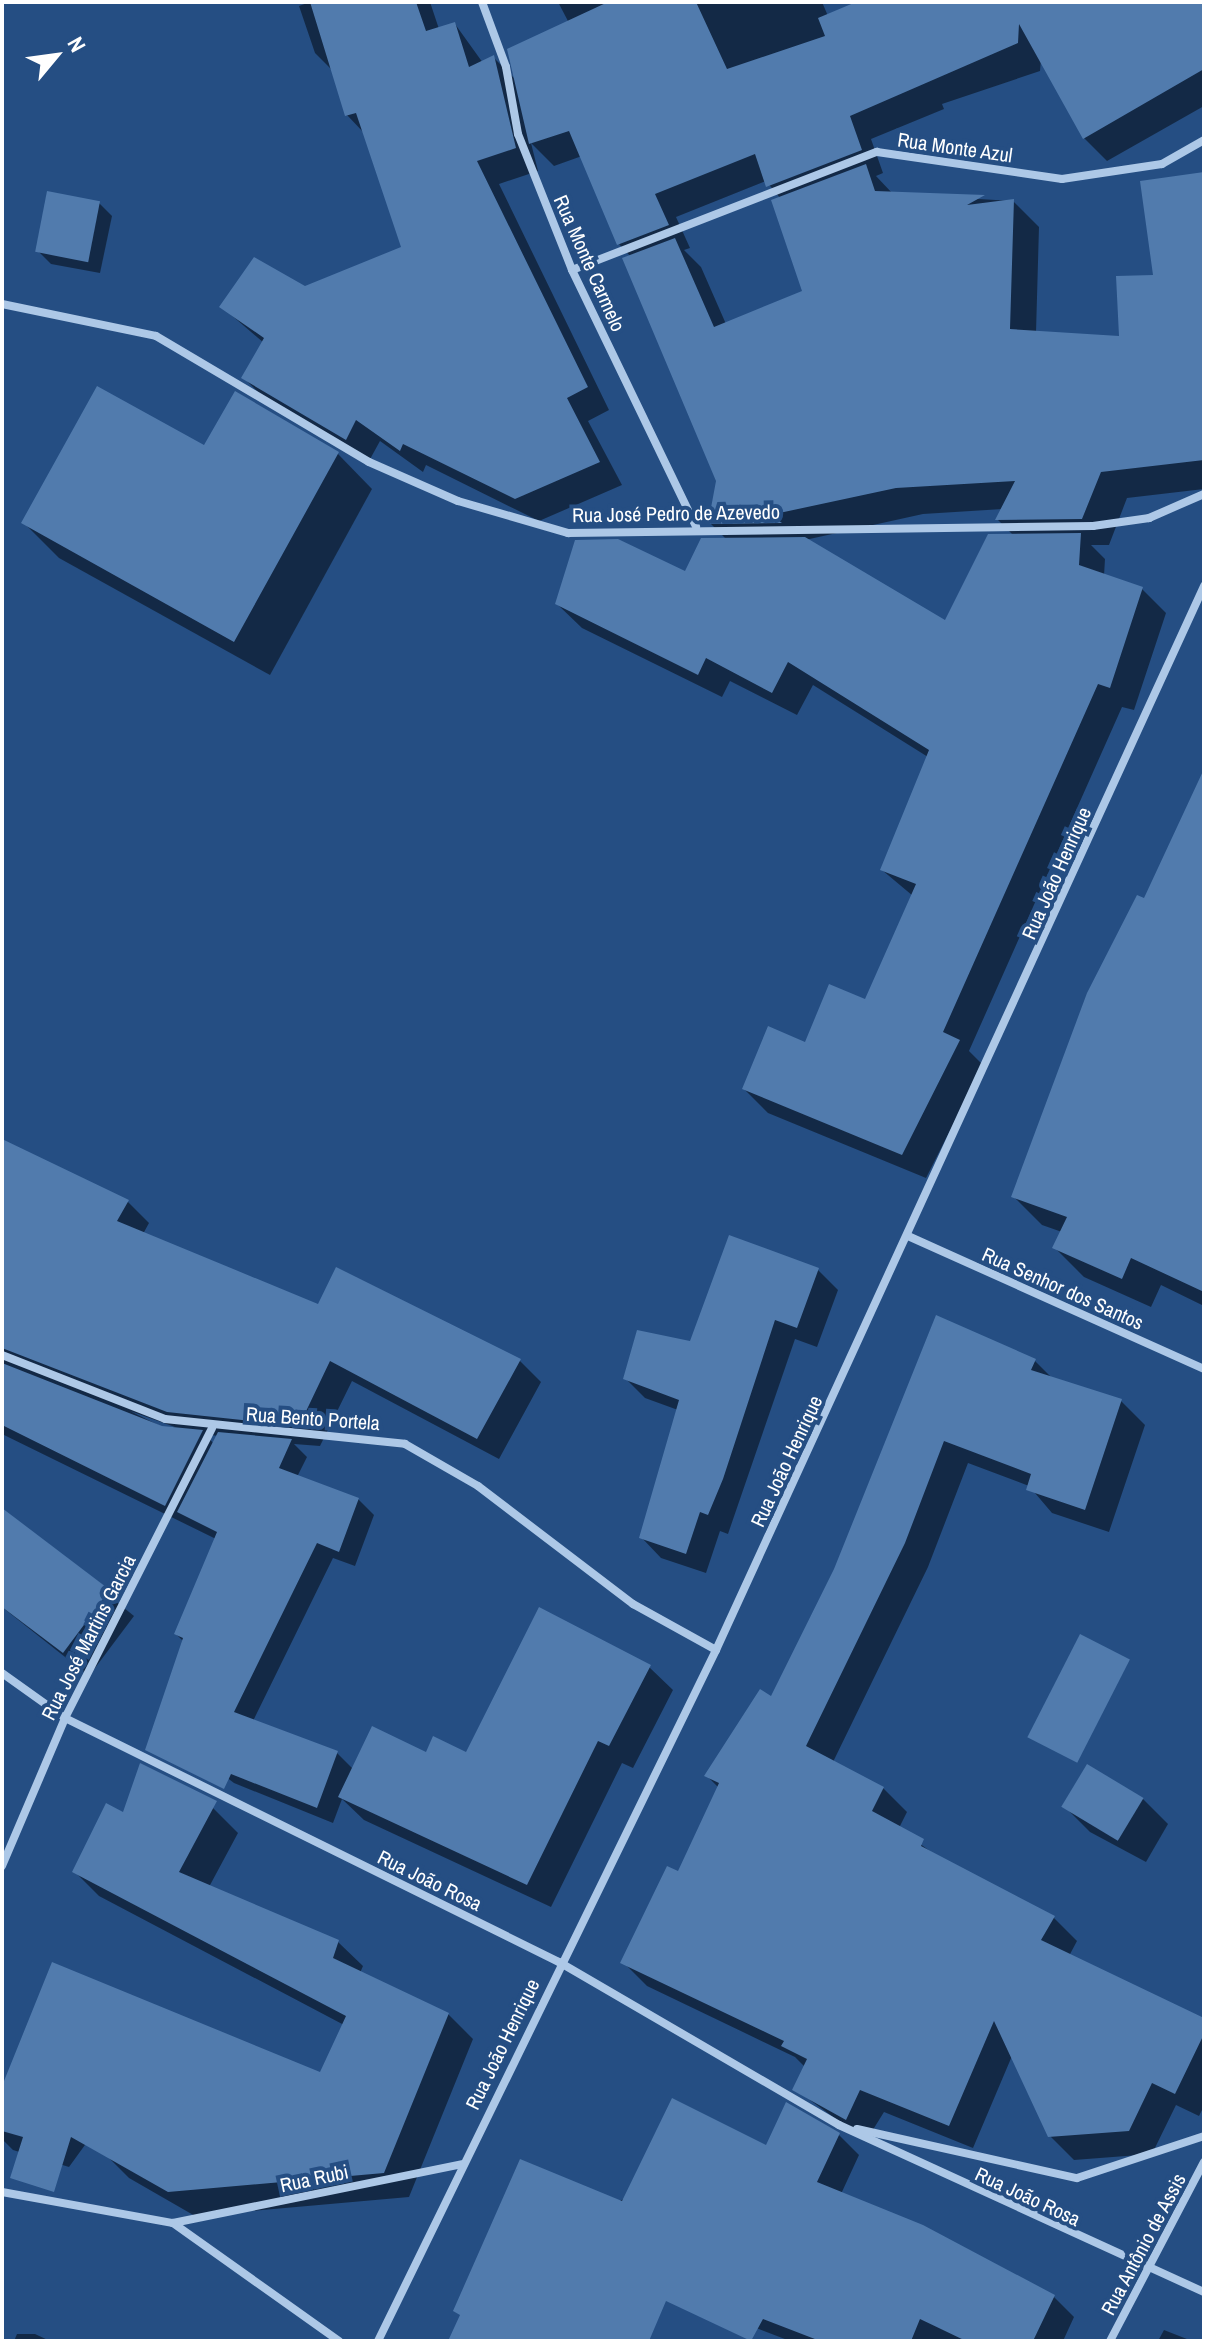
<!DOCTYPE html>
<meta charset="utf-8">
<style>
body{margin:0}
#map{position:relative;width:1206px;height:2343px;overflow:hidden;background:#254e83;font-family:"Archivo Narrow",sans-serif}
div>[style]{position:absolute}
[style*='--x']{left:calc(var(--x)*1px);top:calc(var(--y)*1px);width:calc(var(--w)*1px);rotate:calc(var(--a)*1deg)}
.shadow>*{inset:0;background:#0007}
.building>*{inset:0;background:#517bad;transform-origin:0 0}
.street>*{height:8px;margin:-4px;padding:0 4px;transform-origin:4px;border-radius:4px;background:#adc8e7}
span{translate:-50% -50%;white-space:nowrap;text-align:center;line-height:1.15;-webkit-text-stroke:8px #254e83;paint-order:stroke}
.street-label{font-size:20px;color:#fff}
.frame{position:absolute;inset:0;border:4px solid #fff;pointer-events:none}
.north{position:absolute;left:16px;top:16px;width:80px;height:80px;-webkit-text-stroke:6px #254e83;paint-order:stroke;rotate:61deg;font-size:22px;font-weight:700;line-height:32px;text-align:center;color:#fff}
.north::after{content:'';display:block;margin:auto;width:28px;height:36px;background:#fff;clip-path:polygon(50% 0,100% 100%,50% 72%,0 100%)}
</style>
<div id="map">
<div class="shadow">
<i style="clip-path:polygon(evenodd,310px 2px,430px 2px,439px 29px,455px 24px,483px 63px,494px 58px,515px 79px,569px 23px,558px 2px,822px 2px,828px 16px,861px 2px,1204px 2px,1204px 106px,1107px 161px,1084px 138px,1041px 59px,1040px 71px,942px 104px,944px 109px,871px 139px,883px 173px,876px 176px,893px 194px,1013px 201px,1039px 227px,1036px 333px,1121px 338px,1204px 174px,1204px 489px,1127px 498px,1109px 545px,1091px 545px,1105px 559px,1104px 576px,1142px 589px,1166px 613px,1134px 710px,1122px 707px,969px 1051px,983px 1065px,926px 1178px,768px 1113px,744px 1089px,866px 1001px,913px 896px,882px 870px,928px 757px,813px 685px,797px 715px,730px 681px,722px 697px,582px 628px,557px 604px,686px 574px,727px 540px,710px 523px,718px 481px,631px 257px,619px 244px,582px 156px,554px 166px,531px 143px,538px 171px,499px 184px,609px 410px,588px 421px,622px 485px,539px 521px,426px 465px,423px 472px,380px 441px,369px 461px,267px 401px,244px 378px,264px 343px,222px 307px,304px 288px,403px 248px,364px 133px,347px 115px,334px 72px,315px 53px,299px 6px,310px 2px,766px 181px,781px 199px,804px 292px,726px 324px,701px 267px,684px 250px,690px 248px,676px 217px,766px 181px,310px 2px,1003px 509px,998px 520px,1014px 536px,945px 623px,805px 540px,923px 514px,1003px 509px)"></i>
<i style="clip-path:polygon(99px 203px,112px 216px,100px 273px,51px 264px,38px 251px)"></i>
<i style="clip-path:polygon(205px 448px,338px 454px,372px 489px,270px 675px,59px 558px,24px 523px)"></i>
<i style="clip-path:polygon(1204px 777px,1204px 1306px,1161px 1285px,1151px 1307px,1084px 1277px,1055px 1248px,1062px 1232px,1042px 1225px,1013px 1196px)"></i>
<i style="clip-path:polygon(evenodd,2px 1141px,127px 1201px,149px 1223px,143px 1234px,319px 1306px,520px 1361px,541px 1382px,499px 1459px,352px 1381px,320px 1446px,294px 1444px,307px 1457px,297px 1477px,358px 1499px,374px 1515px,355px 1566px,333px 1558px,253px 1721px,337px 1753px,353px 1769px,467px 1755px,649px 1667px,673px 1690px,633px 1768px,622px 1763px,551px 1907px,364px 1820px,342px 1799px,333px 1823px,234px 1783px,173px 1737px,184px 1642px,176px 1634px,216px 1539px,2px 1434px,2px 1141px,130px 1411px,175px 1427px,162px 1427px,130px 1411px,2px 1141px,205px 1434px,218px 1436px,214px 1444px,205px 1434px)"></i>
<i style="clip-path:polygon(818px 1270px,838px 1290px,817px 1347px,795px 1339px,728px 1534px,720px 1531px,706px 1573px,661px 1558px,641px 1537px,678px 1410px,645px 1398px,625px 1378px)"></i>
<i style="clip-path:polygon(937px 1318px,1035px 1361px,1053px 1379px,1121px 1401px,1145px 1425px,1109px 1532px,1052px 1513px,1029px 1486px,968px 1463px,928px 1567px,833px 1762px,883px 1788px,907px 1812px,899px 1828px,939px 1858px,1053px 1917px,1077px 1941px,1069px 1956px,1204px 2020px,1204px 2106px,1199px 2116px,1176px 2105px,1152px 2154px,1074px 2160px,1050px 2136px,1012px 2056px,973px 2148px,884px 2112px,866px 2141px,795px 2089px,805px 2067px,795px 2057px,647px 1986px,623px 1962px,679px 1874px,719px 1788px,707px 1776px,772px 1699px,836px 1570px)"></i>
<i style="clip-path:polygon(30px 1532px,134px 1616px,89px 1676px,2px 1607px,2px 1573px)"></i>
<i style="clip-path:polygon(139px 1771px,213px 1808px,238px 1833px,209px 1887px,338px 1942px,363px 1966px,360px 1973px,448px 2014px,473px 2039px,409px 2197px,195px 2216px,129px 2178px,104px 2153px,140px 2069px,69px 2167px,13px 2150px,2px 2139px,2px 2091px,53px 1965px,321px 2075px,344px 2025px,99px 1896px,74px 1871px,107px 1806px,124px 1815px)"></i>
<i style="clip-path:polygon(1143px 1799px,1168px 1824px,1146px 1862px,1090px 1832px,1065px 1807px)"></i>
<i style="clip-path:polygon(839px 2135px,859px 2155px,841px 2194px,1053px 2296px,1074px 2317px,1063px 2341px,790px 2341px,518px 2237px,767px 2148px)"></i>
<i style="clip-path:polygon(1164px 2330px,1192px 2341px,1158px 2341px)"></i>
<i style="clip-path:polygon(17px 2334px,35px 2334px,50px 2341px,14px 2341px)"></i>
</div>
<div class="building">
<i style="clip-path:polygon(310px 2px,416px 2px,426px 31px,455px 22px,469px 67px,494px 55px,516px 148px,477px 161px,588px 387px,567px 398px,600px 462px,515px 499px,403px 444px,400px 451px,356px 420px,346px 440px,241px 378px,264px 338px,219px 307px,254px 257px,305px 286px,401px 247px,356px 113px,345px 116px)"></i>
<i style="clip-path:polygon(608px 2px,696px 2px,727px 69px,825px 36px,818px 18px,856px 2px,1204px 2px,1204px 69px,1083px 139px,1019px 24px,1018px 43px,850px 116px,862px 150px,766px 187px,755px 154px,655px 194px,669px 225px,617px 245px,569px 131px,529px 144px,507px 49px)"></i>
<i style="clip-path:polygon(866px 164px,875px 191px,985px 195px,967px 205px,1014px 199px,1010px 329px,1119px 336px,1116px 276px,1153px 275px,1140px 181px,1204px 172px,1204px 460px,1101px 472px,1082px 519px,995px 520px,1015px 481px,896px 488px,770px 515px,782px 523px,708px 524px,716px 481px,622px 258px,675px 238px,714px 327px,802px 291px,771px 200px)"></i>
<i style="left:47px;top:191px;width:54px;height:62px;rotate:11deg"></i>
<i style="clip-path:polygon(97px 386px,204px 445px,235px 391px,339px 452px,234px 642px,21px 523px)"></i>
<i style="clip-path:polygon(1081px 533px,1079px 565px,1143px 587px,1110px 688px,1098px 684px,943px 1032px,960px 1040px,902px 1155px,742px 1089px,768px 1026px,805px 1042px,829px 984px,865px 999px,916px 884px,880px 870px,929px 750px,788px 662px,772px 693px,706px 658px,698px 675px,555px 604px,575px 540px,618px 539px,685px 571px,701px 538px,805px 537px,945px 620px,988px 534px)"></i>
<i style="clip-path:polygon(1204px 769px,1204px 1292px,1131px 1258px,1122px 1279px,1052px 1248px,1067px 1217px,1011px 1197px,1087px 993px,1137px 895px,1144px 898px)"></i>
<i style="clip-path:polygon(2px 1139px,129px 1200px,117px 1221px,318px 1304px,336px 1267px,521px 1359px,477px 1439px,330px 1361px,299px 1426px,167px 1412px,2px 1348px)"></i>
<i style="clip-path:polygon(729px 1235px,819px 1268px,797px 1328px,775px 1320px,723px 1479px,708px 1515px,700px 1512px,686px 1554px,639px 1538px,679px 1400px,623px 1379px,637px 1330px,690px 1341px)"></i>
<i style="clip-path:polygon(936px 1315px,1036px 1359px,1031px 1370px,1122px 1399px,1085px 1510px,1026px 1490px,1031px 1474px,944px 1441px,905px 1543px,806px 1746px,884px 1787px,872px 1811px,924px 1839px,921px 1846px,1055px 1916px,1041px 1940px,1204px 2018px,1204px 2034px,1175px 2094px,1152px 2083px,1129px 2131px,1048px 2137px,994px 2021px,949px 2126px,860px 2090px,846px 2120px,792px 2090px,807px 2059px,781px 2046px,784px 2041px,620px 1963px,667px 1866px,678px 1871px,719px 1783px,704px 1776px,760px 1689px,771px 1696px,834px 1569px)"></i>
<i style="clip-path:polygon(2px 1363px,162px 1426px,203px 1430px,165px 1506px,2px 1425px)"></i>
<i style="clip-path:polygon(218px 1432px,292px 1439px,279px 1468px,359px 1498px,339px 1552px,317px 1543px,234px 1712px,338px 1751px,317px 1808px,231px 1774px,224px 1789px,145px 1750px,183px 1638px,174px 1634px,217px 1532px,177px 1512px)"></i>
<i style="clip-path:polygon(2px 1508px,110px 1590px,63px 1653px,2px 1607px)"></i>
<i style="clip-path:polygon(539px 1607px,651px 1665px,609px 1746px,598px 1741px,527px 1885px,338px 1797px,372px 1726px,426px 1752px,433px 1736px,466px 1752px)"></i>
<i style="left:1080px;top:1634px;width:56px;height:116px;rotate:27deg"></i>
<i style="clip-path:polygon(140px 1763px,217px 1801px,179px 1872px,339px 1940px,333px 1958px,449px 2013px,384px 2173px,168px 2192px,71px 2137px,54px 2192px,10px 2178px,23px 2137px,2px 2131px,2px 2086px,52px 1962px,320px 2072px,346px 2016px,72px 1872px,106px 1803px,123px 1812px)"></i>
<i style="left:1087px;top:1764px;width:66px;height:50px;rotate:31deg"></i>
<i style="clip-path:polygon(672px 2098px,766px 2145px,786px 2102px,840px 2133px,817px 2182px,923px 2225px,1055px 2295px,1033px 2341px,966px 2341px,920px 2319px,911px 2341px,820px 2341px,763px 2319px,751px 2341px,666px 2301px,649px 2341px,448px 2341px,460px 2315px,453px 2311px,520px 2159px,622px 2201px)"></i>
</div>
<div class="street">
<i style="--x:482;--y:2;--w:69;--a:69.7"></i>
<i style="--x:506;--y:67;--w:68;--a:79.8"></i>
<i style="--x:518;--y:134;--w:146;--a:68.3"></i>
<i style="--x:572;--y:270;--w:285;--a:64.2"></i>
<i style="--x:572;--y:270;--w:327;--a:-21.2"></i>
<i style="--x:877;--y:152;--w:187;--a:8.3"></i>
<i style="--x:1062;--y:179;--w:101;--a:-8.5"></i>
<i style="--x:1162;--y:164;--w:48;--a:-29.7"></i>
<i style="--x:2;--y:304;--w:157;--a:11.7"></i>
<i style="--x:156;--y:336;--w:247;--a:30.6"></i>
<i style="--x:369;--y:462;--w:97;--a:23.7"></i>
<i style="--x:458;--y:501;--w:115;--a:16.2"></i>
<i style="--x:568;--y:533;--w:525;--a:-0.76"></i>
<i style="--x:1093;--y:526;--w:57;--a:-8.1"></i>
<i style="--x:1149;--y:518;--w:60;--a:-23.6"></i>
<i style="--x:908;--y:1236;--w:325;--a:24.2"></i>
<i style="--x:2;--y:1355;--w:175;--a:21.4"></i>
<i style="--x:165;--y:1419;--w:241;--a:5.9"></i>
<i style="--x:405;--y:1444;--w:84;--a:29.9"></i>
<i style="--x:478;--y:1486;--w:195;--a:37.3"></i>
<i style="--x:633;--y:1604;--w:95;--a:29"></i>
<i style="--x:2;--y:1673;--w:77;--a:35.5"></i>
<i style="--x:65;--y:1718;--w:551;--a:26.29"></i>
<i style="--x:559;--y:1962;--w:324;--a:30.2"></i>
<i style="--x:839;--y:2125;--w:401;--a:24.6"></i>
<i style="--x:2;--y:1866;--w:161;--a:-66.9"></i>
<i style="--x:65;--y:1718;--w:325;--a:-63.1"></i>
<i style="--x:857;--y:2129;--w:225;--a:12.6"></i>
<i style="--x:1077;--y:2178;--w:134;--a:-18.3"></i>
<i style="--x:2;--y:2192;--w:174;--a:10.3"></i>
<i style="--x:173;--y:2223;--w:295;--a:-11.5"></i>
<i style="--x:173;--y:2223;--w:204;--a:35.4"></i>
<i style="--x:378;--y:2341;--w:769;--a:-63.93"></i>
<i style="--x:716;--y:1650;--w:1171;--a:-65.36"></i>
<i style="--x:1110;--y:2341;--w:202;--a:-62.3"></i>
</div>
<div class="street-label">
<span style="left:955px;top:147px;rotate:8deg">Rua Monte Azul</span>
<span style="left:590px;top:263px;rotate:66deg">Rua Monte Carmelo</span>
<span style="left:676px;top:513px;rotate:-1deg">Rua José Pedro de Azevedo</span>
<span style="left:1056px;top:873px;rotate:-66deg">Rua João Henrique</span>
<span style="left:1063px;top:1288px;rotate:24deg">Rua Senhor dos Santos</span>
<span style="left:313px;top:1418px;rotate:4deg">Rua Bento Portela</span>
<span style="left:786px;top:1461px;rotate:-65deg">Rua João Henrique</span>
<span style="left:88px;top:1637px;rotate:-63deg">Rua José Martins Garcia</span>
<span style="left:430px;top:1880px;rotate:26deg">Rua João Rosa</span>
<span style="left:502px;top:2044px;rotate:-64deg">Rua João Henrique</span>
<span style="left:314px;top:2178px;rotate:-12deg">Rua Rubi</span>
<span style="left:1028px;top:2196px;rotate:25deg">Rua João Rosa</span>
<span style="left:1143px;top:2244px;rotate:-62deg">Rua Antônio de Assis</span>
</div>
<div class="frame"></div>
<div class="north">N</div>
</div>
